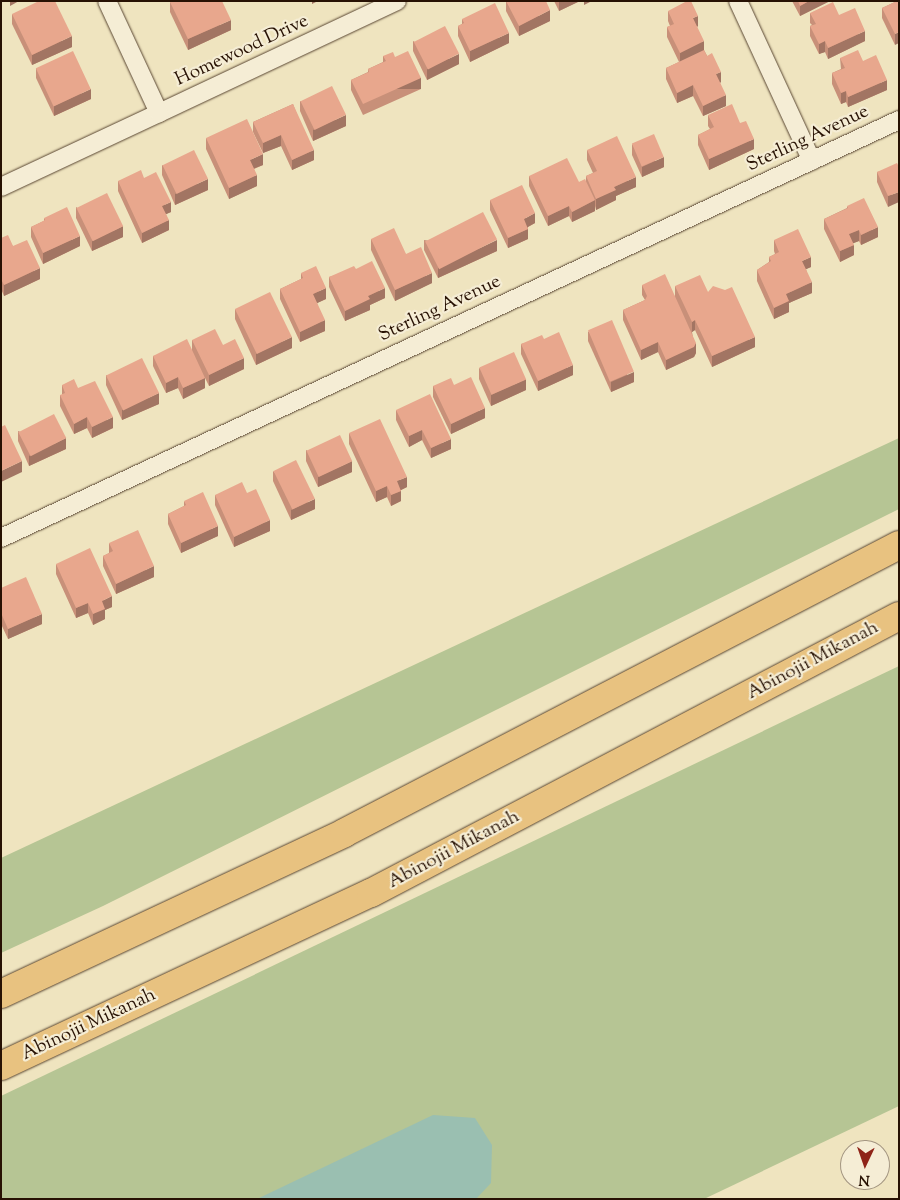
<!DOCTYPE html>
<style>
body{margin:0}
#map{position:relative;width:900px;height:1200px;overflow:hidden;background:#efe4bf;font-family:"Sorts Mill Goudy",serif}
div>[style]{position:absolute}
[style*='--x']{left:calc(var(--x)*1px);top:calc(var(--y)*1px);width:calc(var(--w)*1px);rotate:calc(var(--a)*1deg)}
.green>*{inset:0;background:#b6c594}
.water>*{inset:0;background:#9abfb1}
.roads{filter:drop-shadow(0 0 1px #594632) drop-shadow(0 0 1px #594632)}
.street>*{height:18px;margin:-9px;padding:0 9px;transform-origin:9px;border-radius:9px;background:#f5edd5}
.primary>*{height:28px;margin:-14px;padding:0 14px;transform-origin:14px;border-radius:14px;background:#e8c280}
.wall>*{inset:0;background:#c89079}
.shaded-wall>*{inset:0;background:#a27563;transform-origin:0 0}
.building>*{inset:0;background:#e8a78d;transform-origin:0 0}
span{translate:-50% -50%;white-space:nowrap;text-align:center;line-height:1.15;-webkit-text-stroke:4.5px #f5edd5;paint-order:stroke}
.street-label{font-size:19px;color:#271103}
.frame{position:absolute;inset:0;border:2px solid #271103;pointer-events:none}
.north{position:absolute;left:840px;top:1140px;width:50px;height:50px;box-sizing:border-box;background:#f5edd5;border:1px solid #a39581;border-radius:50%;rotate:183deg;font-size:14px;font-weight:700;line-height:20px;text-align:center;color:#271103}
.north::after{content:'';display:block;margin:auto;width:18px;height:22px;background:#8f2418;clip-path:polygon(50% 0,100% 100%,50% 72%,0 100%)}
</style>
<div id="map">
<div class="green">
<i style="clip-path:polygon(899px 438px,899px 509px,103px 906px,1px 953px,1px 858px)"></i>
<i style="clip-path:polygon(899px 666px,899px 1106px,704px 1199px,1px 1199px,1px 1096px)"></i>
</div>
<div class="water">
<i style="clip-path:polygon(433px 1115px,475px 1118px,492px 1145px,491px 1183px,476px 1199px,257px 1199px)"></i>
</div>
<div class="roads">
<div class="street">
<i style="--x:738;--y:1;--w:176;--a:65.2"></i>
<i style="--x:159;--y:113;--w:263;--a:-25.2"></i>
<i style="--x:1;--y:187;--w:174;--a:-25.1"></i>
<i style="--x:159;--y:113;--w:123;--a:-114.9"></i>
<i style="--x:1;--y:538;--w:991;--a:-24.96"></i>
</div>
<div class="primary">
<i style="--x:1;--y:994;--w:379;--a:-25.1"></i>
<i style="--x:344;--y:833;--w:625;--a:-27.43"></i>
<i style="--x:1;--y:1066;--w:408;--a:-25.1"></i>
<i style="--x:371;--y:893;--w:596;--a:-27.68"></i>
</div>
</div>
<div class="wall">
<i style="clip-path:polygon(506px 1px,550px 21px,519px 36px,506px 11px)"></i>
<i style="clip-path:polygon(554px 1px,580px 1px,559px 11px)"></i>
<i style="clip-path:polygon(792px 1px,830px 1px,800px 16px)"></i>
<i style="clip-path:polygon(897px 1px,895px 45px,882px 18px,882px 8px)"></i>
<i style="clip-path:polygon(170px 2px,231px 30px,188px 50px,170px 12px)"></i>
<i style="clip-path:polygon(668px 11px,698px 26px,697px 27px,704px 50px,721px 82px,720px 83px,726px 106px,703px 116px,693px 96px,677px 103px,666px 79px,666px 68px,679px 62px,667px 37px,667px 27px,670px 26px,668px 21px)"></i>
<i style="clip-path:polygon(810px 13px,839px 15px,865px 41px,828px 59px,825px 52px,819px 54px,810px 36px,810px 26px,812px 25px,810px 23px)"></i>
<i style="clip-path:polygon(12px 14px,72px 47px,32px 65px,12px 24px)"></i>
<i style="clip-path:polygon(462px 19px,509px 43px,470px 62px,458px 36px,458px 26px,462px 24px)"></i>
<i style="clip-path:polygon(413px 41px,459px 64px,427px 80px,413px 51px)"></i>
<i style="clip-path:polygon(383px 56px,395px 57px,421px 89px,363px 115px,351px 90px,351px 80px,368px 72px,368px 69px,383px 62px)"></i>
<i style="clip-path:polygon(840px 58px,863px 61px,887px 90px,848px 107px,846px 102px,841px 104px,832px 84px,832px 73px,841px 69px)"></i>
<i style="clip-path:polygon(36px 68px,91px 99px,54px 116px,36px 78px)"></i>
<i style="clip-path:polygon(300px 101px,346px 126px,313px 141px,300px 111px)"></i>
<i style="clip-path:polygon(293px 104px,314px 160px,292px 170px,281px 146px,263px 153px,253px 132px,253px 122px)"></i>
<i style="clip-path:polygon(708px 115px,740px 123px,754px 149px,709px 170px,698px 145px,698px 135px,710px 129px,708px 126px)"></i>
<i style="clip-path:polygon(206px 138px,263px 165px,254px 169px,257px 186px,229px 199px,206px 149px)"></i>
<i style="clip-path:polygon(632px 144px,664px 167px,642px 177px,632px 155px)"></i>
<i style="clip-path:polygon(587px 150px,636px 187px,616px 196px,616px 200px,596px 210px,595px 206px,595px 211px,572px 222px,569px 216px,548px 226px,529px 186px,529px 176px,579px 182px,586px 181px,586px 176px,593px 173px,587px 160px)"></i>
<i style="clip-path:polygon(162px 165px,208px 190px,175px 205px,162px 175px)"></i>
<i style="clip-path:polygon(899px 167px,888px 207px,877px 182px,877px 172px)"></i>
<i style="clip-path:polygon(144px 178px,171px 212px,166px 214px,169px 230px,142px 243px,118px 191px,118px 181px)"></i>
<i style="clip-path:polygon(490px 200px,535px 223px,528px 227px,528px 239px,508px 248px,490px 210px)"></i>
<i style="clip-path:polygon(847px 206px,878px 237px,861px 245px,859px 241px,853px 243px,854px 255px,840px 262px,824px 229px,824px 219px,847px 208px)"></i>
<i style="clip-path:polygon(76px 207px,123px 237px,92px 251px,76px 218px)"></i>
<i style="clip-path:polygon(44px 218px,80px 246px,43px 264px,31px 237px,31px 227px,44px 221px)"></i>
<i style="clip-path:polygon(1px 238px,13px 246px,40px 279px,4px 296px,1px 289px)"></i>
<i style="clip-path:polygon(371px 239px,406px 254px,432px 283px,395px 301px,371px 250px)"></i>
<i style="clip-path:polygon(424px 240px,497px 251px,438px 278px,424px 250px)"></i>
<i style="clip-path:polygon(774px 240px,811px 267px,806px 269px,812px 293px,789px 303px,789px 312px,774px 319px,757px 281px,757px 270px,769px 262px,769px 257px,775px 254px,774px 251px)"></i>
<i style="clip-path:polygon(356px 269px,385px 298px,370px 305px,370px 310px,345px 321px,329px 287px,329px 277px)"></i>
<i style="clip-path:polygon(301px 273px,326px 299px,317px 303px,325px 331px,300px 342px,280px 299px,280px 289px,301px 279px)"></i>
<i style="clip-path:polygon(642px 285px,675px 296px,675px 286px,708px 292px,755px 347px,712px 367px,695px 330px,692px 332px,696px 353px,694px 357px,666px 370px,658px 352px,641px 360px,623px 320px,623px 310px,645px 300px,642px 295px)"></i>
<i style="clip-path:polygon(235px 309px,292px 348px,256px 365px,235px 319px)"></i>
<i style="clip-path:polygon(588px 331px,634px 382px,611px 392px,588px 341px)"></i>
<i style="clip-path:polygon(544px 339px,573px 375px,538px 391px,521px 354px,521px 344px)"></i>
<i style="clip-path:polygon(192px 340px,223px 345px,244px 369px,209px 386px,205px 378px,205px 388px,183px 399px,178px 388px,166px 393px,153px 366px,153px 356px,192px 350px)"></i>
<i style="clip-path:polygon(479px 368px,526px 390px,491px 406px,479px 379px)"></i>
<i style="clip-path:polygon(106px 375px,159px 404px,122px 420px,106px 385px)"></i>
<i style="clip-path:polygon(62px 385px,78px 388px,113px 428px,92px 438px,87px 428px,74px 434px,60px 406px,60px 395px,62px 395px)"></i>
<i style="clip-path:polygon(454px 385px,485px 418px,451px 434px,433px 397px,433px 386px)"></i>
<i style="clip-path:polygon(396px 410px,451px 449px,431px 458px,422px 440px,409px 447px,396px 420px)"></i>
<i style="clip-path:polygon(18px 431px,66px 449px,29px 466px,18px 441px)"></i>
<i style="clip-path:polygon(349px 433px,407px 487px,401px 490px,401px 501px,391px 506px,387px 497px,376px 502px,349px 444px)"></i>
<i style="clip-path:polygon(306px 450px,352px 472px,318px 487px,306px 461px)"></i>
<i style="clip-path:polygon(273px 471px,315px 509px,291px 520px,273px 481px)"></i>
<i style="clip-path:polygon(247px 493px,270px 531px,234px 547px,215px 505px,215px 495px)"></i>
<i style="clip-path:polygon(184px 501px,218px 536px,181px 553px,168px 524px,168px 514px,184px 506px)"></i>
<i style="clip-path:polygon(109px 543px,154px 577px,116px 594px,103px 566px,103px 556px,109px 553px)"></i>
<i style="clip-path:polygon(56px 564px,112px 607px,105px 610px,105px 619px,93px 625px,88px 613px,76px 618px,56px 574px)"></i>
<i style="clip-path:polygon(1px 588px,42px 624px,8px 639px,1px 624px)"></i>
</div>
<div class="shaded-wall">
<i style="clip-path:polygon(10px 1px,19px 1px,10px 6px)"></i>
<i style="clip-path:polygon(312px 1px,318px 1px,312px 4px)"></i>
<i style="clip-path:polygon(559px 1px,580px 1px,559px 11px)"></i>
<i style="clip-path:polygon(584px 1px,592px 1px,584px 5px)"></i>
<i style="clip-path:polygon(809px 1px,830px 1px,800px 16px,800px 6px)"></i>
<i style="clip-path:polygon(550px 10px,550px 21px,519px 36px,519px 26px)"></i>
<i style="clip-path:polygon(698px 16px,698px 26px,693px 29px,693px 18px)"></i>
<i style="clip-path:polygon(231px 20px,231px 30px,188px 50px,188px 39px)"></i>
<i style="clip-path:polygon(865px 31px,865px 41px,828px 59px,828px 48px)"></i>
<i style="clip-path:polygon(899px 32px,899px 43px,895px 45px,895px 34px)"></i>
<i style="clip-path:polygon(509px 33px,509px 43px,470px 62px,470px 51px)"></i>
<i style="clip-path:polygon(72px 36px,72px 47px,32px 65px,32px 55px)"></i>
<i style="clip-path:polygon(704px 41px,704px 52px,680px 64px,680px 53px)"></i>
<i style="clip-path:polygon(825px 41px,825px 52px,819px 54px,819px 44px)"></i>
<i style="clip-path:polygon(459px 54px,459px 64px,427px 80px,427px 69px)"></i>
<i style="clip-path:polygon(721px 72px,721px 82px,716px 85px,716px 74px)"></i>
<i style="left:421px;top:78px;width:11px;height:64px;rotate:90deg"></i>
<i style="clip-path:polygon(887px 80px,887px 90px,848px 107px,848px 97px)"></i>
<i style="clip-path:polygon(693px 85px,693px 96px,677px 103px,677px 93px)"></i>
<i style="clip-path:polygon(91px 89px,91px 99px,54px 116px,54px 106px)"></i>
<i style="clip-path:polygon(846px 91px,846px 102px,841px 104px,841px 93px)"></i>
<i style="clip-path:polygon(726px 95px,726px 106px,703px 116px,703px 106px)"></i>
<i style="clip-path:polygon(346px 115px,346px 126px,313px 141px,313px 130px)"></i>
<i style="clip-path:polygon(281px 135px,281px 146px,263px 153px,263px 143px)"></i>
<i style="clip-path:polygon(754px 139px,754px 149px,709px 170px,709px 159px)"></i>
<i style="clip-path:polygon(314px 150px,314px 160px,292px 170px,292px 160px)"></i>
<i style="clip-path:polygon(263px 154px,263px 165px,250px 170px,250px 160px)"></i>
<i style="clip-path:polygon(664px 157px,664px 167px,642px 177px,642px 167px)"></i>
<i style="clip-path:polygon(257px 175px,257px 186px,229px 199px,229px 188px)"></i>
<i style="clip-path:polygon(636px 177px,636px 187px,616px 196px,616px 200px,596px 210px,596px 199px,614px 187px)"></i>
<i style="clip-path:polygon(208px 179px,208px 190px,175px 205px,175px 194px)"></i>
<i style="clip-path:polygon(899px 192px,899px 202px,888px 207px,888px 196px)"></i>
<i style="clip-path:polygon(595px 200px,595px 211px,572px 222px,572px 212px)"></i>
<i style="clip-path:polygon(171px 202px,171px 212px,162px 216px,162px 206px)"></i>
<i style="clip-path:polygon(569px 206px,569px 216px,548px 226px,548px 216px)"></i>
<i style="clip-path:polygon(535px 213px,535px 223px,524px 229px,524px 219px)"></i>
<i style="clip-path:polygon(169px 220px,169px 230px,142px 243px,142px 233px)"></i>
<i style="clip-path:polygon(123px 226px,123px 237px,92px 251px,92px 241px)"></i>
<i style="clip-path:polygon(878px 227px,878px 237px,861px 245px,861px 235px)"></i>
<i style="clip-path:polygon(528px 229px,528px 239px,508px 248px,508px 238px)"></i>
<i style="clip-path:polygon(859px 230px,859px 241px,849px 245px,849px 234px)"></i>
<i style="clip-path:polygon(80px 236px,80px 246px,43px 264px,43px 253px)"></i>
<i style="clip-path:polygon(497px 240px,497px 251px,438px 278px,438px 268px)"></i>
<i style="clip-path:polygon(854px 245px,854px 255px,840px 262px,840px 251px)"></i>
<i style="clip-path:polygon(811px 257px,811px 267px,802px 271px,802px 261px)"></i>
<i style="clip-path:polygon(40px 268px,40px 279px,4px 296px,4px 285px)"></i>
<i style="clip-path:polygon(432px 273px,432px 283px,395px 301px,395px 290px)"></i>
<i style="clip-path:polygon(812px 282px,812px 293px,789px 303px,789px 312px,774px 319px,774px 308px,786px 294px)"></i>
<i style="clip-path:polygon(326px 288px,326px 299px,313px 305px,313px 294px)"></i>
<i style="clip-path:polygon(385px 288px,385px 298px,370px 305px,370px 310px,345px 321px,345px 311px,368px 296px)"></i>
<i style="clip-path:polygon(325px 320px,325px 331px,300px 342px,300px 332px)"></i>
<i style="clip-path:polygon(695px 320px,695px 330px,692px 332px,692px 322px)"></i>
<i style="clip-path:polygon(292px 337px,292px 348px,256px 365px,256px 354px)"></i>
<i style="clip-path:polygon(755px 337px,755px 347px,712px 367px,712px 356px)"></i>
<i style="clip-path:polygon(658px 342px,658px 352px,641px 360px,641px 350px)"></i>
<i style="clip-path:polygon(696px 343px,696px 353px,694px 357px,666px 370px,666px 360px)"></i>
<i style="clip-path:polygon(244px 358px,244px 369px,209px 386px,209px 375px)"></i>
<i style="clip-path:polygon(573px 365px,573px 375px,538px 391px,538px 381px)"></i>
<i style="clip-path:polygon(634px 372px,634px 382px,611px 392px,611px 382px)"></i>
<i style="clip-path:polygon(178px 377px,178px 388px,166px 393px,166px 383px)"></i>
<i style="clip-path:polygon(205px 378px,205px 388px,183px 399px,183px 388px)"></i>
<i style="clip-path:polygon(526px 379px,526px 390px,491px 406px,491px 395px)"></i>
<i style="clip-path:polygon(159px 393px,159px 404px,122px 420px,122px 410px)"></i>
<i style="clip-path:polygon(485px 408px,485px 418px,451px 434px,451px 424px)"></i>
<i style="clip-path:polygon(87px 417px,87px 428px,74px 434px,74px 424px)"></i>
<i style="clip-path:polygon(113px 417px,113px 428px,92px 438px,92px 427px)"></i>
<i style="clip-path:polygon(422px 430px,422px 440px,409px 447px,409px 436px)"></i>
<i style="clip-path:polygon(66px 438px,66px 449px,29px 466px,29px 456px)"></i>
<i style="clip-path:polygon(451px 439px,451px 449px,431px 458px,431px 448px)"></i>
<i style="clip-path:polygon(22px 461px,22px 472px,1px 482px,1px 471px)"></i>
<i style="clip-path:polygon(352px 461px,352px 472px,318px 487px,318px 477px)"></i>
<i style="clip-path:polygon(407px 477px,407px 487px,397px 492px,397px 481px)"></i>
<i style="clip-path:polygon(387px 486px,387px 497px,376px 502px,376px 491px)"></i>
<i style="clip-path:polygon(401px 491px,401px 501px,391px 506px,391px 495px)"></i>
<i style="clip-path:polygon(315px 499px,315px 509px,291px 520px,291px 510px)"></i>
<i style="clip-path:polygon(270px 520px,270px 531px,234px 547px,234px 537px)"></i>
<i style="clip-path:polygon(218px 526px,218px 536px,181px 553px,181px 543px)"></i>
<i style="clip-path:polygon(154px 566px,154px 577px,116px 594px,116px 584px)"></i>
<i style="clip-path:polygon(112px 596px,112px 607px,105px 610px,105px 619px,93px 625px,93px 614px,102px 601px)"></i>
<i style="clip-path:polygon(88px 603px,88px 613px,76px 618px,76px 608px)"></i>
<i style="clip-path:polygon(42px 614px,42px 624px,8px 639px,8px 629px)"></i>
</div>
<div class="building">
<i style="clip-path:polygon(39px 1px,55px 1px,72px 36px,32px 55px,12px 14px)"></i>
<i style="clip-path:polygon(171px 1px,222px 1px,231px 20px,188px 39px,170px 2px)"></i>
<i style="clip-path:polygon(506px 1px,546px 1px,550px 10px,519px 26px)"></i>
<i style="clip-path:polygon(687px 1px,691px 1px,698px 16px,693px 18px,704px 41px,680px 53px,667px 27px,674px 24px,668px 11px)"></i>
<i style="clip-path:polygon(798px 1px,809px 1px,800px 6px)"></i>
<i style="clip-path:polygon(897px 1px,899px 1px,899px 32px,895px 34px,882px 8px)"></i>
<i style="clip-path:polygon(833px 2px,839px 15px,855px 8px,865px 31px,828px 48px,825px 41px,819px 44px,810px 26px,816px 24px,810px 13px)"></i>
<i style="clip-path:polygon(495px 3px,509px 33px,470px 51px,458px 26px,464px 23px,462px 19px)"></i>
<i style="left:445px;top:26px;width:31px;height:35px;rotate:63deg"></i>
<i style="clip-path:polygon(704px 50px,707px 56px,712px 53px,721px 72px,716px 74px,726px 95px,703px 106px,693px 85px,677px 93px,666px 68px)"></i>
<i style="clip-path:polygon(858px 50px,863px 61px,876px 55px,887px 80px,848px 97px,846px 91px,841px 93px,832px 73px,845px 68px,840px 58px)"></i>
<i style="left:73px;top:51px;width:42px;height:41px;rotate:65deg"></i>
<i style="clip-path:polygon(408px 51px,421px 78px,363px 104px,351px 80px,369px 72px,368px 69px,386px 61px,383px 56px,393px 52px,395px 57px)"></i>
<i style="left:332px;top:86px;width:32px;height:35px;rotate:64deg"></i>
<i style="clip-path:polygon(293px 104px,314px 150px,292px 160px,281px 135px,263px 143px,253px 122px)"></i>
<i style="clip-path:polygon(732px 104px,740px 123px,746px 121px,754px 139px,709px 159px,698px 135px,714px 127px,708px 115px)"></i>
<i style="clip-path:polygon(247px 119px,263px 154px,250px 160px,257px 175px,229px 188px,206px 138px)"></i>
<i style="left:654px;top:134px;width:25px;height:24px;rotate:67deg"></i>
<i style="clip-path:polygon(617px 136px,636px 177px,614px 187px,616px 190px,596px 199px,586px 176px,597px 171px,587px 150px)"></i>
<i style="left:194px;top:150px;width:32px;height:35px;rotate:64deg"></i>
<i style="clip-path:polygon(567px 158px,579px 182px,585px 179px,595px 200px,572px 212px,569px 206px,548px 216px,529px 176px)"></i>
<i style="clip-path:polygon(897px 163px,899px 167px,899px 192px,888px 196px,877px 172px)"></i>
<i style="clip-path:polygon(141px 170px,144px 178px,156px 172px,171px 202px,162px 206px,169px 220px,142px 233px,118px 181px)"></i>
<i style="clip-path:polygon(522px 185px,535px 213px,524px 219px,528px 229px,508px 238px,490px 200px)"></i>
<i style="left:107px;top:193px;width:37px;height:34px;rotate:64deg"></i>
<i style="clip-path:polygon(864px 198px,878px 227px,861px 235px,859px 230px,849px 234px,854px 245px,840px 251px,824px 219px,848px 208px,847px 206px)"></i>
<i style="clip-path:polygon(67px 207px,80px 236px,43px 253px,31px 227px,45px 220px,44px 218px)"></i>
<i style="left:483px;top:212px;width:31px;height:65px;rotate:63deg"></i>
<i style="clip-path:polygon(394px 228px,406px 254px,421px 247px,432px 273px,395px 290px,371px 239px)"></i>
<i style="clip-path:polygon(798px 229px,811px 257px,802px 261px,812px 282px,786px 294px,789px 301px,774px 308px,757px 270px,771px 261px,769px 257px,779px 252px,774px 240px)"></i>
<i style="clip-path:polygon(8px 235px,13px 246px,27px 240px,40px 268px,4px 285px,1px 279px,1px 238px)"></i>
<i style="clip-path:polygon(372px 261px,385px 288px,368px 296px,370px 299px,345px 311px,329px 277px,354px 266px,356px 269px)"></i>
<i style="clip-path:polygon(316px 266px,326px 288px,313px 294px,325px 320px,300px 332px,280px 289px,303px 278px,301px 273px)"></i>
<i style="clip-path:polygon(665px 274px,696px 343px,694px 347px,666px 360px,658px 342px,641px 350px,623px 310px,645px 300px,647px 296px,642px 285px)"></i>
<i style="clip-path:polygon(700px 275px,708px 292px,713px 286px,725px 290px,732px 287px,755px 337px,712px 356px,695px 320px,692px 322px,675px 286px)"></i>
<i style="left:270px;top:292px;width:50px;height:39px;rotate:64deg"></i>
<i style="left:612px;top:320px;width:56px;height:26px;rotate:67deg"></i>
<i style="clip-path:polygon(215px 329px,223px 345px,235px 339px,244px 358px,209px 375px,192px 340px)"></i>
<i style="clip-path:polygon(559px 332px,573px 365px,538px 381px,521px 344px,542px 335px,544px 339px)"></i>
<i style="clip-path:polygon(187px 339px,205px 378px,183px 388px,178px 377px,166px 383px,153px 356px)"></i>
<i style="left:514px;top:352px;width:30px;height:38px;rotate:66deg"></i>
<i style="left:142px;top:358px;width:39px;height:40px;rotate:64deg"></i>
<i style="clip-path:polygon(471px 377px,485px 408px,451px 424px,433px 386px,451px 378px,454px 385px)"></i>
<i style="clip-path:polygon(74px 379px,78px 388px,95px 381px,113px 417px,92px 427px,87px 417px,74px 424px,60px 395px,65px 393px,62px 385px)"></i>
<i style="clip-path:polygon(430px 394px,451px 439px,431px 448px,422px 430px,409px 436px,396px 410px)"></i>
<i style="left:54px;top:414px;width:27px;height:40px;rotate:63deg"></i>
<i style="clip-path:polygon(380px 419px,407px 477px,397px 481px,401px 491px,391px 495px,387px 486px,376px 491px,349px 433px)"></i>
<i style="clip-path:polygon(5px 425px,22px 461px,1px 471px,1px 427px)"></i>
<i style="left:340px;top:435px;width:29px;height:37px;rotate:65deg"></i>
<i style="left:296px;top:460px;width:43px;height:25px;rotate:64deg"></i>
<i style="clip-path:polygon(242px 482px,247px 493px,256px 489px,270px 520px,234px 537px,215px 495px)"></i>
<i style="clip-path:polygon(203px 492px,218px 526px,181px 543px,168px 514px,186px 505px,184px 501px)"></i>
<i style="clip-path:polygon(138px 530px,154px 566px,116px 584px,103px 556px,113px 551px,109px 543px)"></i>
<i style="clip-path:polygon(90px 548px,112px 596px,102px 601px,105px 609px,93px 614px,88px 603px,76px 608px,56px 564px)"></i>
<i style="clip-path:polygon(26px 577px,42px 614px,8px 629px,1px 613px,1px 588px)"></i>
</div>
<div class="street-label">
<span style="left:242px;top:51px;rotate:-25deg">Homewood Drive</span>
<span style="left:808px;top:139px;rotate:-25deg">Sterling Avenue</span>
<span style="left:440px;top:309px;rotate:-25deg">Sterling Avenue</span>
<span style="left:813px;top:661px;rotate:-28deg">Abinojii Mikanah</span>
<span style="left:454px;top:850px;rotate:-28deg">Abinojii Mikanah</span>
<span style="left:89px;top:1025px;rotate:-25deg">Abinojii Mikanah</span>
</div>
<div class="frame"></div>
<div class="north">N</div>
</div>
